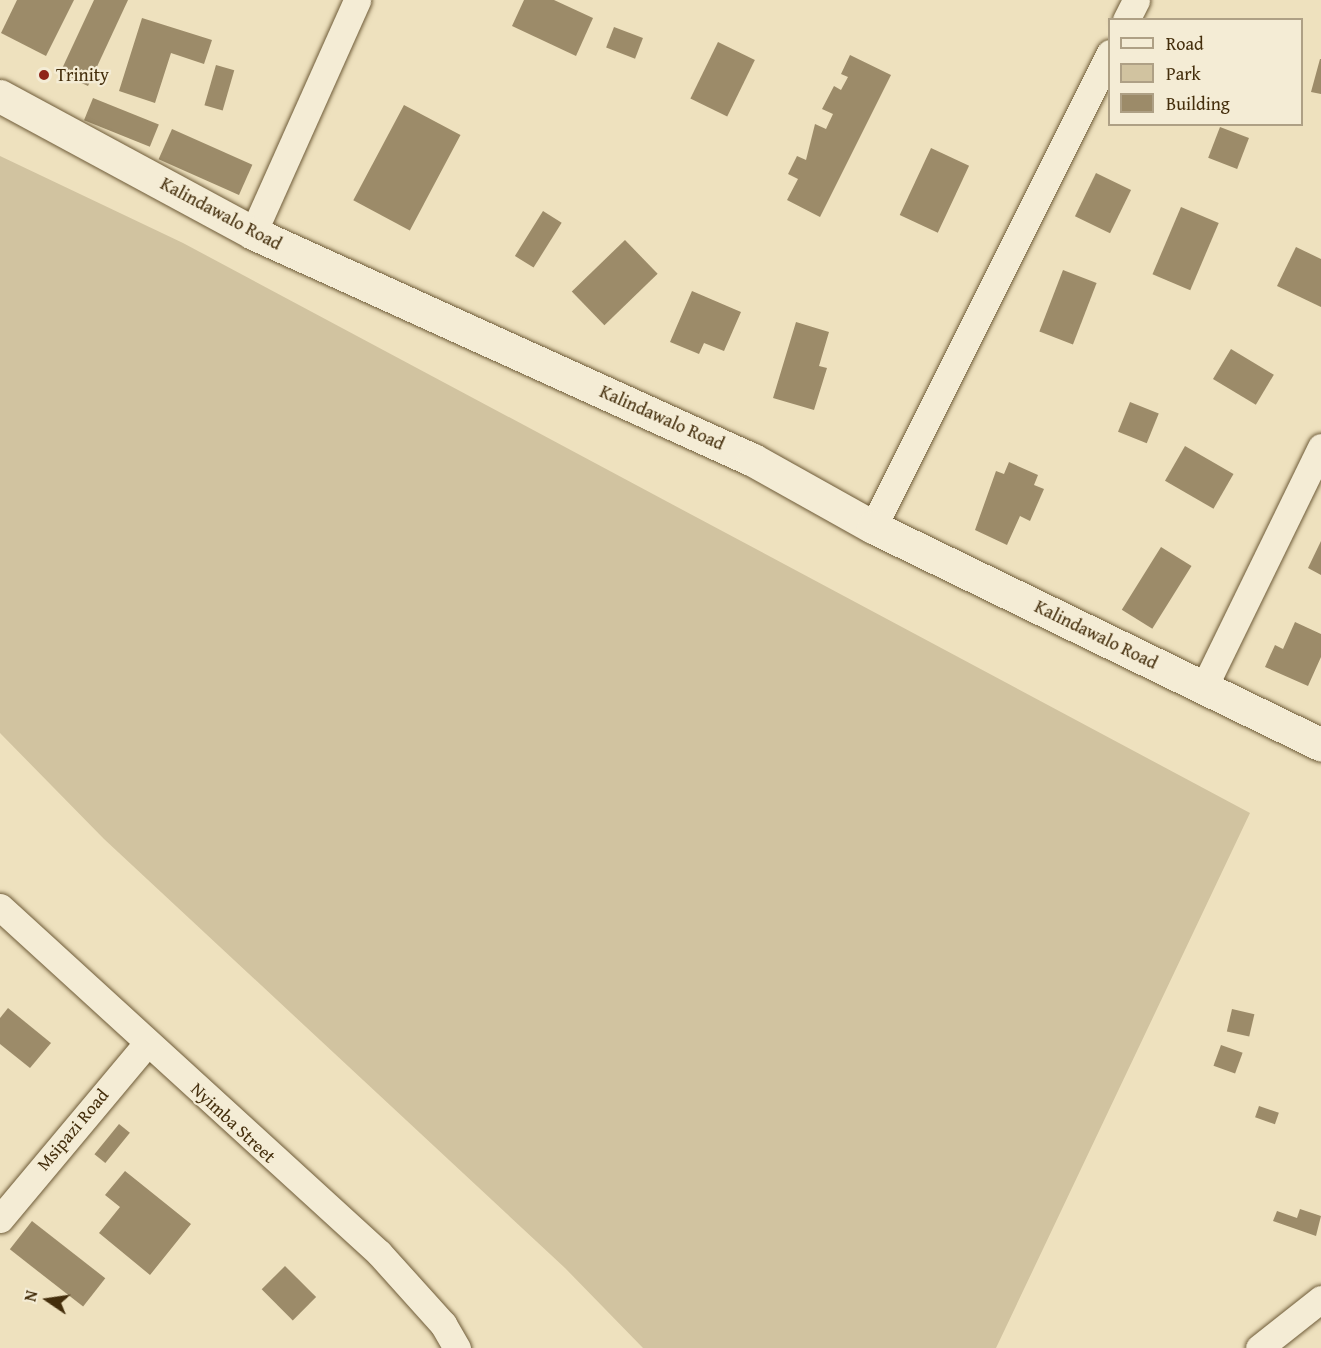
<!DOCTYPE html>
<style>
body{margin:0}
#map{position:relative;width:1321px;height:1348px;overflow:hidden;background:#eee1be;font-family:"Gentium Book Plus",serif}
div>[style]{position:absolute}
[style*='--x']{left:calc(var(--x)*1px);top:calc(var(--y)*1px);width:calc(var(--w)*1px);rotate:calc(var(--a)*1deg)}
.green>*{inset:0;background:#d1c3a0}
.building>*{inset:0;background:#9c8b69;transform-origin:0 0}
.roads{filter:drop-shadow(0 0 2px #6e5b38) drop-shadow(0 0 2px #6e5b38)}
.minor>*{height:27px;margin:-13.5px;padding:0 13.5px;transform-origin:13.5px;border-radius:13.5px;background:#f4ecd5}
.tertiary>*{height:33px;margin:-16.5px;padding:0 16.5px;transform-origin:16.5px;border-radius:16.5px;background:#f4ecd5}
.dots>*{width:16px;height:16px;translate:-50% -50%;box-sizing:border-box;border:3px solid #f4ecd5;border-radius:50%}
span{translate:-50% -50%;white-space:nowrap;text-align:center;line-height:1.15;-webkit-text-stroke:4.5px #f4ecd5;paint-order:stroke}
.poi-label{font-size:18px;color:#442e0c}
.left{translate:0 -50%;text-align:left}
.street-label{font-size:18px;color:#442e0c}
.legend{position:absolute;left:1108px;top:18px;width:195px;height:108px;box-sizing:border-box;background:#f4ecd5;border:2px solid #aea085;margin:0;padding:8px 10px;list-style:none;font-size:18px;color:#442e0c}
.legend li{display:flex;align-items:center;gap:12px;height:30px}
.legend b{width:30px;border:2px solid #aea085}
.north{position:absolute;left:18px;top:1270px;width:60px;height:60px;-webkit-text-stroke:4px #f4ecd5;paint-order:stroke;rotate:283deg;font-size:16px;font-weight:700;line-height:24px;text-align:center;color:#442e0c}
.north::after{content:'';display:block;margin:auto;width:21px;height:27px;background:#442e0c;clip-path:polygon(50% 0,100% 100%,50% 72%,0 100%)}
</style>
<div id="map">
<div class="green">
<i style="clip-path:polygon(0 156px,183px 243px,1250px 813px,996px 1348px,643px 1348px,565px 1268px,104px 839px,0 733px)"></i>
</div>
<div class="building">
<i style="clip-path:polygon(17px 0,74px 0,46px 56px,1px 33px)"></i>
<i style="clip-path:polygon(94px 0,128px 0,88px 86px,60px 73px)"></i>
<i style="clip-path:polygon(524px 0,554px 0,593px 18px,576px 56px,512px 26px)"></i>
<i style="clip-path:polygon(142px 18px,212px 40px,204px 64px,171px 53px,155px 103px,119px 91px)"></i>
<i style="left:614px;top:27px;width:31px;height:22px;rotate:21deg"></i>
<i style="left:718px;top:42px;width:41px;height:63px;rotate:26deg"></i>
<i style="clip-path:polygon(850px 55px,891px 75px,820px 217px,787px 200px,798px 179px,788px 174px,797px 156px,806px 160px,815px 124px,826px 129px,833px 114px,822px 109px,834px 86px,841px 90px,848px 77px,841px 74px)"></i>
<i style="clip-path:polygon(1320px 59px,1321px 59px,1321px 94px,1311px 92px)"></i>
<i style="left:216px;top:65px;width:19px;height:42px;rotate:16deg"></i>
<i style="left:93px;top:98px;width:71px;height:24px;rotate:22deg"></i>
<i style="left:404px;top:105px;width:64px;height:108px;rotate:28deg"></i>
<i style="left:1220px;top:127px;width:31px;height:33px;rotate:21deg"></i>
<i style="left:172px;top:129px;width:88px;height:33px;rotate:24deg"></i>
<i style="left:931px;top:148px;width:42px;height:74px;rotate:25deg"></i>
<i style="left:1096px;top:173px;width:39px;height:48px;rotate:26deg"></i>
<i style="left:1181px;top:207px;width:41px;height:73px;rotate:23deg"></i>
<i style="left:543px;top:211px;width:22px;height:53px;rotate:32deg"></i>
<i style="left:625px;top:240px;width:47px;height:74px;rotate:46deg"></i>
<i style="clip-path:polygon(1296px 247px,1321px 259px,1321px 307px,1277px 286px)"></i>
<i style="left:1063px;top:270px;width:36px;height:66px;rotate:21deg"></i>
<i style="clip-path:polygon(692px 291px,741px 312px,724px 351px,704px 343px,699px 354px,670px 342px)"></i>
<i style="clip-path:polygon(796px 322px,829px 332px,819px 366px,827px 368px,814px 410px,773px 398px)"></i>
<i style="left:1231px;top:349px;width:50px;height:35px;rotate:31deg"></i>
<i style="left:1130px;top:402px;width:31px;height:32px;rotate:22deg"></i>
<i style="left:1185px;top:446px;width:56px;height:40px;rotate:30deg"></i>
<i style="clip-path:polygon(1009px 462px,1038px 475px,1034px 485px,1044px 489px,1030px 521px,1020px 516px,1007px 545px,975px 530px,996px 471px,1004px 474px)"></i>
<i style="clip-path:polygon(1321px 541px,1321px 575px,1308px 568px)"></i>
<i style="left:1161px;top:547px;width:36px;height:74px;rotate:32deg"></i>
<i style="clip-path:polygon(1295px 622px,1321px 634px,1321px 657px,1308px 686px,1265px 667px,1275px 645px,1283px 649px)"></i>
<i style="clip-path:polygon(8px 1008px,51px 1043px,30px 1068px,0 1044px,0 1018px)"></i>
<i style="left:1232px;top:1009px;width:23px;height:23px;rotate:13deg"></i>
<i style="left:1221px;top:1045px;width:23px;height:22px;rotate:20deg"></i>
<i style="left:1259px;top:1106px;width:21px;height:12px;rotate:19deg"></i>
<i style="left:119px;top:1124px;width:14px;height:39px;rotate:39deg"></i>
<i style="clip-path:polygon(125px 1171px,191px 1224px,150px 1275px,99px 1233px,120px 1207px,105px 1195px)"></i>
<i style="clip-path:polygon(1300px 1209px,1321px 1216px,1316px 1236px,1273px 1221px,1277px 1211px,1297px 1218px)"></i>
<i style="left:32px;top:1221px;width:93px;height:36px;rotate:38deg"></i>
<i style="left:285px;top:1266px;width:44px;height:33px;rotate:45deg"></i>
</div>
<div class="roads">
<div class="minor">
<i style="--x:1126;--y:20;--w:22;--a:-63"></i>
<i style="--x:253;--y:233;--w:255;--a:-65.9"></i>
<i style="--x:873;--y:527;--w:530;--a:-63.43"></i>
<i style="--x:1204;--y:687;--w:267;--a:-64"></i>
<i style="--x:0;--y:907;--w:513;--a:42.39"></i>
<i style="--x:379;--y:1253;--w:96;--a:48"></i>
<i style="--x:443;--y:1324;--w:28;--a:60"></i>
<i style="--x:0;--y:1219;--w:229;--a:-50.1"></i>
<i style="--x:1259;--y:1348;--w:79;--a:-38.3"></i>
</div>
<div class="tertiary">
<i style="--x:0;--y:96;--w:288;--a:28.4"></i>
<i style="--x:253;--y:233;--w:549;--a:24.42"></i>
<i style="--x:753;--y:460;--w:137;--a:29.2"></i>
<i style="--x:873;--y:527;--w:498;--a:25.9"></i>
</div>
</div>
<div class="dots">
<i style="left:44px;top:75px;background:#8f2418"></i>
</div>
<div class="poi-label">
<span class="left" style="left:56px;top:75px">Trinity</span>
</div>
<div class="street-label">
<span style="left:221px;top:214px;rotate:28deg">Kalindawalo Road</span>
<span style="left:662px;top:418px;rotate:24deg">Kalindawalo Road</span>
<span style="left:1096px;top:635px;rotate:26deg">Kalindawalo Road</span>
<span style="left:233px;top:1123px;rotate:43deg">Nyimba Street</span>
<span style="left:73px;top:1130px;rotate:-50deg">Msipazi Road</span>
</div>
<ul class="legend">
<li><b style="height:8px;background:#f4ecd5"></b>Road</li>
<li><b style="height:16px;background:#d1c3a0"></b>Park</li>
<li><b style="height:16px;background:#9c8b69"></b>Building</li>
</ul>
<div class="north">N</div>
</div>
